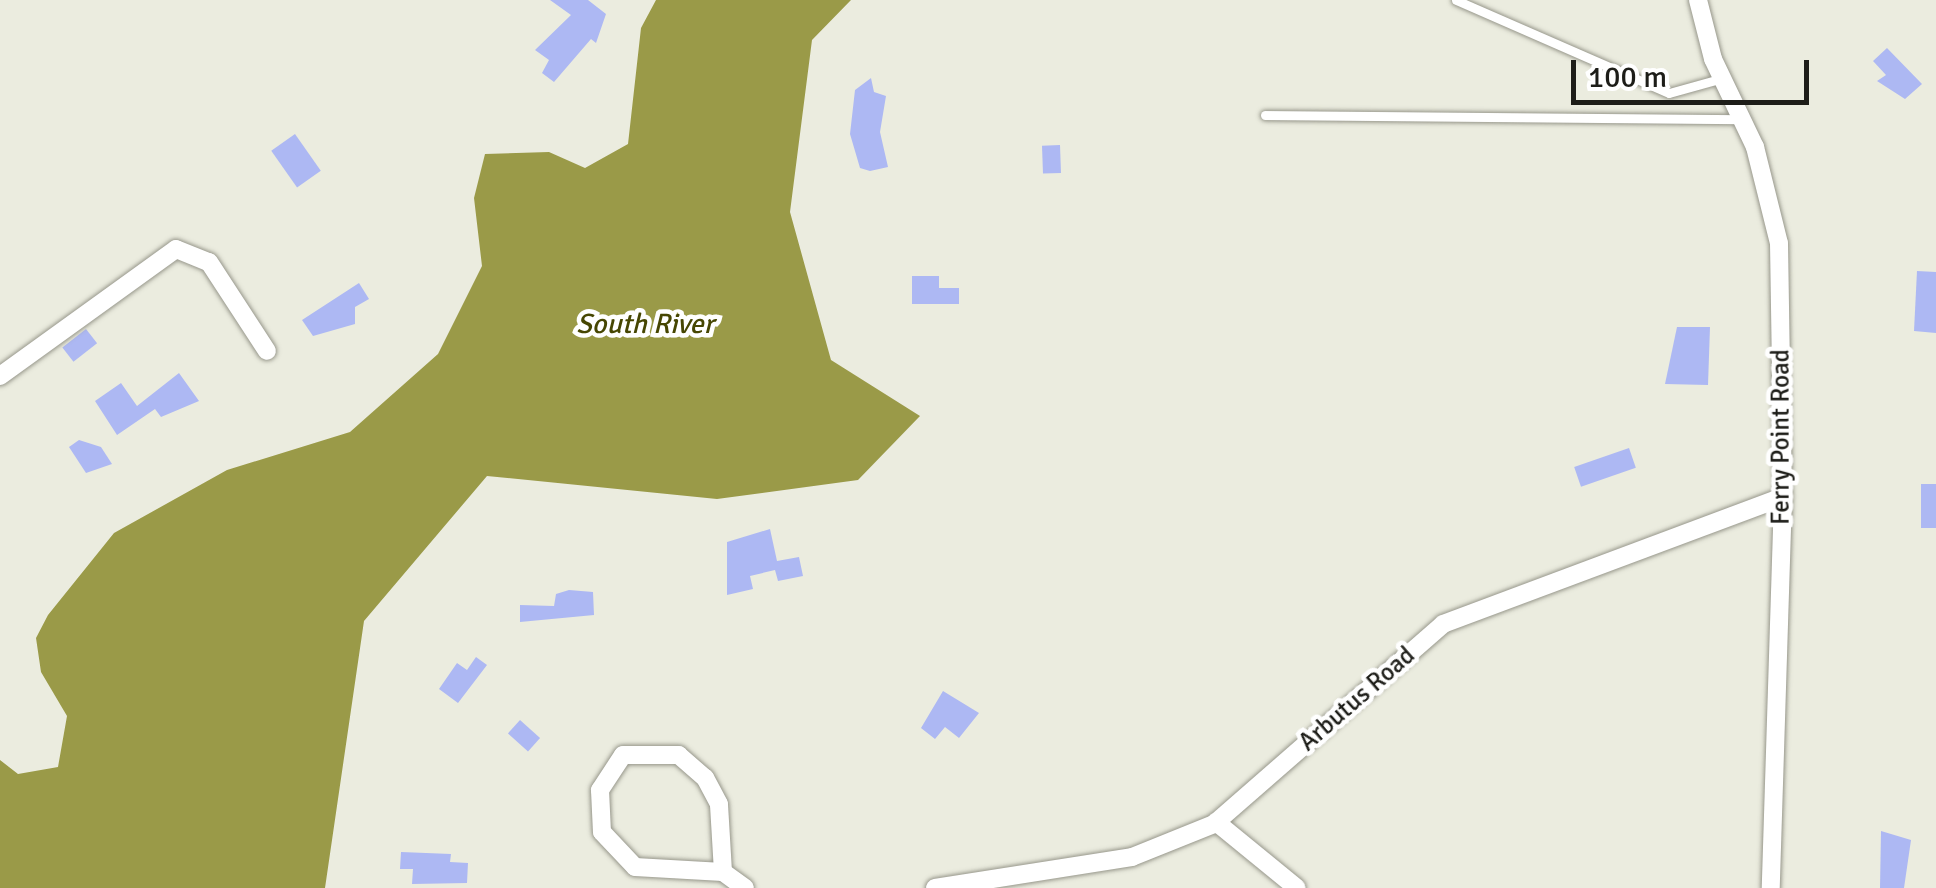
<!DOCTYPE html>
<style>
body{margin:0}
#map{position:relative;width:1936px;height:888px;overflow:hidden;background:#ebecdf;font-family:Signika,sans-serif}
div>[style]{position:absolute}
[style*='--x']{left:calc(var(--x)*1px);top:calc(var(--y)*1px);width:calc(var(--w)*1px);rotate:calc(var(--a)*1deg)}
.water>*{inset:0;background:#9a9a48}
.building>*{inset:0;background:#adb8f3;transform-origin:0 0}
.roads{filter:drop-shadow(0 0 2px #97978b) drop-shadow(0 0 2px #97978b)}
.lane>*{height:9px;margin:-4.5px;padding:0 4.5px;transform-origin:4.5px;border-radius:4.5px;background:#fff}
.street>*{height:18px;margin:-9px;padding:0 9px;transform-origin:9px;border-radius:9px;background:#fff}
span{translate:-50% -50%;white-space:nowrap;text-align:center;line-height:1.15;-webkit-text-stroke:9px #fff;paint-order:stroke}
.street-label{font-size:25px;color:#1d1d18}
.water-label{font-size:28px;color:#464602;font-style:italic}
.scale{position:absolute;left:1571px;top:60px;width:238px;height:45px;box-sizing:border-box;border:5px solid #1d1d18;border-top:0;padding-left:12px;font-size:30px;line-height:35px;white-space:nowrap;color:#1d1d18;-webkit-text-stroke:8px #fff;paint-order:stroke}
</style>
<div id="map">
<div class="water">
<i style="clip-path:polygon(656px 0,851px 0,812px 40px,790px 212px,831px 360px,920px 416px,858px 480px,717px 499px,487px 476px,364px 621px,325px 888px,0 888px,0 760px,18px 774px,58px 767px,67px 716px,41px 672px,36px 638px,48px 615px,114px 533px,227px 470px,350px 432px,438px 354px,482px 266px,474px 198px,485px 154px,549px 152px,585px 168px,628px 144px,641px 28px)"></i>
</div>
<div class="building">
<i style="clip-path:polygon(550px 0,588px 0,606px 14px,596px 43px,591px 39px,554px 82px,542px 73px,549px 60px,535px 50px,571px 15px)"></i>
<i style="clip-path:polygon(1887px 48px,1922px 84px,1905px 99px,1877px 81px,1886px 75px,1873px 61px)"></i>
<i style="clip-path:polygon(871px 78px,874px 92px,886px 96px,880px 132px,888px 167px,870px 171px,860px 168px,850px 134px,855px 90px)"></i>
<i style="left:295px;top:134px;width:45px;height:29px;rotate:55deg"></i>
<i style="left:1060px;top:145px;width:28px;height:18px;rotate:88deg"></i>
<i style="clip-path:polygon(1917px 271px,1936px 272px,1936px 333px,1914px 331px)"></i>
<i style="clip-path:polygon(912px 276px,939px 276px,939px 288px,959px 288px,959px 304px,912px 304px)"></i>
<i style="clip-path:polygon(359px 283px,369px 299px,355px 307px,355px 324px,313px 336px,302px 320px)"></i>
<i style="clip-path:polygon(1677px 327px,1710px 327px,1708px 385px,1665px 384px)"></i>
<i style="left:86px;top:329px;width:18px;height:30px;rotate:52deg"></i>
<i style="clip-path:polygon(179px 373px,199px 401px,161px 417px,155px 409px,117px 435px,95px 401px,121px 383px,137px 406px)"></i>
<i style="clip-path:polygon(79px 440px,101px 447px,112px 464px,86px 473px,69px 447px)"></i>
<i style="left:1629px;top:448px;width:21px;height:58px;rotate:71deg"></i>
<i style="left:1921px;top:484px;width:15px;height:44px"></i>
<i style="clip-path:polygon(770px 529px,777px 561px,799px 557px,803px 576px,778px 581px,775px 570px,750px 576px,753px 589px,727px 595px,727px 542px)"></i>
<i style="clip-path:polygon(569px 590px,593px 592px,594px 615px,520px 622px,520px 605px,554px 606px,556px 594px)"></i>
<i style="clip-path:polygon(476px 657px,487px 665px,458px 703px,439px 689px,457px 663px,467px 670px)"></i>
<i style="clip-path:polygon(943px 691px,979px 713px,959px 738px,945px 727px,935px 739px,921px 728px)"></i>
<i style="left:520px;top:720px;width:27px;height:18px;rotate:42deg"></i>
<i style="clip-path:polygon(1881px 831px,1911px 840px,1904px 888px,1880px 888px)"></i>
<i style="clip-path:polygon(401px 852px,451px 854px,450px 862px,468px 863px,467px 883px,412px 884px,413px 869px,400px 869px)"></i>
</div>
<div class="roads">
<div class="lane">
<i style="--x:1456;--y:0;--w:232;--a:23.6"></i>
<i style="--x:1669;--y:93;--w:56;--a:-15.5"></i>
<i style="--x:1265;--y:115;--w:474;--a:0.5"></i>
</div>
<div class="street">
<i style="--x:1698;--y:0;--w:61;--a:75.7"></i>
<i style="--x:1713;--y:59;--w:98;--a:64.5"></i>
<i style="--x:1755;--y:147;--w:99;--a:76"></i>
<i style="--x:1779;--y:243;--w:254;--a:89.1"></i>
<i style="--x:1783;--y:497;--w:391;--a:91.8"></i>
<i style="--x:0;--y:376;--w:217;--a:-35.8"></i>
<i style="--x:176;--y:249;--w:35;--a:22"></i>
<i style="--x:209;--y:262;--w:106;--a:56.9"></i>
<i style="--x:1216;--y:822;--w:104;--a:39.2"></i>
<i style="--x:723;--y:872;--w:68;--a:-93.4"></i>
<i style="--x:719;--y:804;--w:30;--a:-118"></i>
<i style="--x:705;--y:778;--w:35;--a:-139"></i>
<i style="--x:679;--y:755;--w:56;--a:180"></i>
<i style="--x:623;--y:755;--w:42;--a:123.3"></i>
<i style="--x:600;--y:790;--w:42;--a:87.3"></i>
<i style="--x:602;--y:832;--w:48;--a:46.7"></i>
<i style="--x:635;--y:867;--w:88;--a:3.3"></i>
<i style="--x:723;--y:872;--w:27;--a:36"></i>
<i style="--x:935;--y:888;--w:199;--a:-8.9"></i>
<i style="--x:1132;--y:857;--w:88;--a:-21.9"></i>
<i style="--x:1214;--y:824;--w:304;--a:-41.1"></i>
<i style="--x:1443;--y:624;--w:363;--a:-20.5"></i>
</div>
</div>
<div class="street-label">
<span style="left:1781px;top:437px;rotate:-90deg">Ferry Point Road</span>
<span style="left:1357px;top:699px;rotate:-41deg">Arbutus Road</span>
</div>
<div class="water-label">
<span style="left:645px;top:324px">South River</span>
</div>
<div class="scale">100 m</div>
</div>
